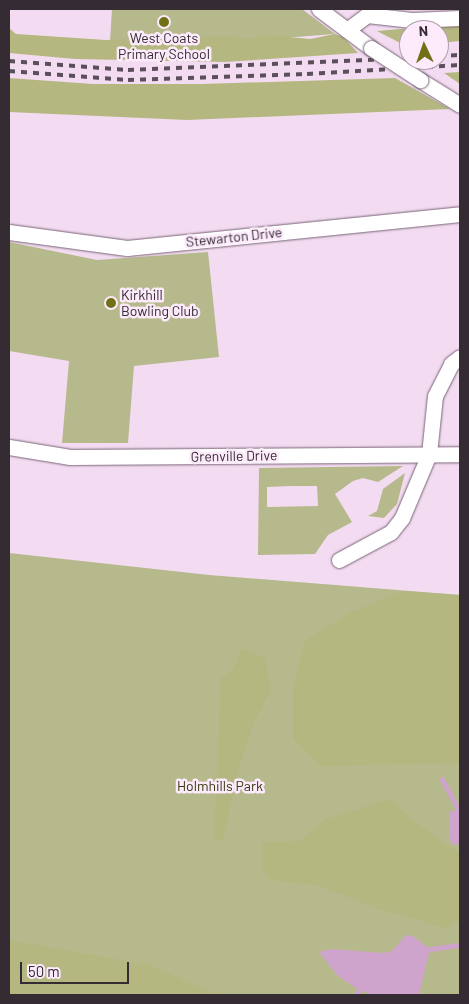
<!DOCTYPE html>
<style>
body{margin:0}
#map{position:relative;width:469px;height:1004px;overflow:hidden;background:#f3dcf1;font-family:Barlow,sans-serif}
div>[style]{position:absolute}
[style*='--x']{left:calc(var(--x)*1px);top:calc(var(--y)*1px);width:calc(var(--w)*1px);rotate:calc(var(--a)*1deg)}
.green>*{inset:0;background:#b6b98b}
.forest>*{inset:0;background:#b4b780}
.water>*{inset:0;background:#cea4cc}
.stream>*{height:4.5px;margin:-2.25px;padding:0 2.25px;transform-origin:2.25px;border-radius:2.25px;background:#cea4cc}
.roads{filter:drop-shadow(0 0 1px #796477) drop-shadow(0 0 1px #796477)}
.minor>*{height:15px;margin:-7.5px;padding:0 7.5px;transform-origin:7.5px;border-radius:7.5px;background:#fff}
.rail>*{height:4px;margin-top:-2px;transform-origin:0;background:repeating-linear-gradient(90deg,#5b4f5a 0 6px,transparent 0 12px)}
.bridges{filter:drop-shadow(0 0 1px #796477) drop-shadow(0 0 1px #796477)}
.minor-bridge>*{height:15px;margin:-7.5px;padding:0 7.5px;transform-origin:7.5px;border-radius:7.5px;background:#fff}
.dots>*{width:14px;height:14px;translate:-50% -50%;box-sizing:border-box;border:2px solid #fdebfc;border-radius:50%}
span{translate:-50% -50%;white-space:nowrap;text-align:center;line-height:1.15;-webkit-text-stroke:5px #fdebfc;paint-order:stroke}
.poi-label{font-size:14px;color:#342b33}
.left{translate:0 -50%;text-align:left}
.street-label{font-size:14px;color:#342b33}
.park-label{font-size:14px;color:#37380c}
.frame{position:absolute;inset:0;border:10px solid #342b33;pointer-events:none}
.north{position:absolute;left:399px;top:20px;width:50px;height:50px;box-sizing:border-box;background:#fdebfc;border:1px solid #ad9eac;border-radius:50%;rotate:357deg;font-size:14px;font-weight:700;line-height:20px;text-align:center;color:#342b33}
.north::after{content:'';display:block;margin:auto;width:18px;height:22px;background:#707116;clip-path:polygon(50% 0,100% 100%,50% 72%,0 100%)}
.scale{position:absolute;left:20px;top:962px;width:109px;height:22px;box-sizing:border-box;border:2px solid #342b33;border-top:0;padding-left:6px;font-size:15px;line-height:18px;white-space:nowrap;color:#342b33;-webkit-text-stroke:4px #fdebfc;paint-order:stroke}
</style>
<div id="map">
<div class="green">
<i style="clip-path:polygon(112px 9px,302px 9px,335px 34px,256px 40px,110px 42px)"></i>
<i style="clip-path:polygon(9px 242px,97px 260px,208px 252px,219px 357px,134px 366px,128px 443px,62px 443px,69px 361px,9px 351px)"></i>
<i style="clip-path:polygon(evenodd,403px 466px,378px 482px,363px 478px,353px 481px,335px 494px,352px 522px,328px 535px,315px 554px,258px 555px,259px 468px,403px 466px,292px 486px,317px 486px,318px 506px,267px 507px,267px 487px,292px 486px)"></i>
<i style="clip-path:polygon(405px 473px,397px 504px,384px 518px,368px 516px,377px 511px,383px 489px)"></i>
<i style="clip-path:polygon(9px 553px,209px 575px,460px 595px,460px 995px,9px 995px)"></i>
</div>
<div class="forest">
<i style="clip-path:polygon(460px 24px,460px 41px,439px 43px,439px 30px,409px 30px,408px 47px,377px 31px)"></i>
<i style="clip-path:polygon(9px 28px,16px 34px,106px 40px,226px 36px,251px 39px,268px 35px,310px 39px,335px 34px,343px 37px,358px 53px,225px 62px,75px 59px,9px 53px)"></i>
<i style="clip-path:polygon(460px 72px,460px 84px,444px 73px)"></i>
<i style="clip-path:polygon(9px 78px,93px 84px,202px 84px,395px 78px,450px 109px,187px 120px,9px 112px)"></i>
<i style="clip-path:polygon(403px 591px,460px 595px,460px 763px,320px 766px,293px 739px,293px 689px,304px 642px,349px 613px)"></i>
<i style="clip-path:polygon(242px 649px,265px 658px,271px 690px,253px 724px,236px 778px,224px 838px,214px 843px,221px 678px,233px 670px)"></i>
<i style="clip-path:polygon(390px 799px,416px 823px,460px 854px,460px 921px,446px 928px,379px 909px,316px 885px,269px 880px,262px 866px,263px 842px,300px 841px,324px 820px)"></i>
<i style="clip-path:polygon(9px 940px,149px 965px,218px 995px,9px 995px)"></i>
</div>
<div class="water">
<i style="clip-path:polygon(450px 811px,460px 811px,460px 845px,452px 844px,449px 838px)"></i>
<i style="clip-path:polygon(411px 935px,430px 949px,419px 995px,373px 995px,359px 990px,338px 976px,319px 952px,332px 949px,383px 953px,392px 951px,405px 936px)"></i>
</div>
<div class="stream">
<i style="--x:442;--y:779;--w:37;--a:61"></i>
<i style="--x:430;--y:949;--w:30;--a:-8"></i>
<i style="--x:356;--y:995;--w:6;--a:-59"></i>
</div>
<div class="roads">
<div class="minor">
<i style="--x:319;--y:9;--w:65;--a:36.9"></i>
<i style="--x:347;--y:30;--w:25;--a:-37"></i>
<i style="--x:367;--y:15;--w:45;--a:6.3"></i>
<i style="--x:412;--y:20;--w:48;--a:-2.4"></i>
<i style="--x:420;--y:80;--w:47;--a:32"></i>
<i style="--x:9;--y:232;--w:119;--a:7.7"></i>
<i style="--x:127;--y:248;--w:335;--a:-5.8"></i>
<i style="--x:9;--y:447;--w:62;--a:9.3"></i>
<i style="--x:70;--y:457;--w:390;--a:-0.4"></i>
<i style="--x:339;--y:560;--w:59;--a:-28.3"></i>
<i style="--x:391;--y:532;--w:18;--a:-52"></i>
<i style="--x:402;--y:518;--w:69;--a:-67.1"></i>
<i style="--x:429;--y:454;--w:58;--a:-84.1"></i>
<i style="--x:435;--y:396;--w:36;--a:-63"></i>
<i style="--x:451;--y:364;--w:11;--a:-38"></i>
</div>
</div>
<div class="rail">
<i style="--x:439;--y:56;--w:21;--a:-3"></i>
<i style="--x:9;--y:61;--w:119;--a:4.3"></i>
<i style="--x:128;--y:70;--w:281;--a:-2.4"></i>
<i style="--x:9;--y:71;--w:119;--a:4.3"></i>
<i style="--x:128;--y:80;--w:179;--a:-1.9"></i>
<i style="--x:307;--y:74;--w:153;--a:-3.4"></i>
</div>
<div class="bridges">
<div class="minor-bridge">
<i style="--x:371;--y:48;--w:59;--a:33.1"></i>
</div>
</div>
<div class="dots">
<i style="left:164px;top:22px;background:#707116"></i>
<i style="left:111px;top:303px;background:#707116"></i>
</div>
<div class="poi-label">
<span style="left:164px;top:46px">West Coats<br>Primary School</span>
<span class="left" style="left:121px;top:303px">Kirkhill<br>Bowling Club</span>
</div>
<div class="street-label">
<span style="left:234px;top:237px;rotate:-6deg">Stewarton Drive</span>
<span style="left:234px;top:456px;rotate:-1deg">Grenville Drive</span>
</div>
<div class="park-label">
<span style="left:220px;top:786px">Holmhills Park</span>
</div>
<div class="frame"></div>
<div class="north">N</div>
<div class="scale">50 m</div>
</div>
